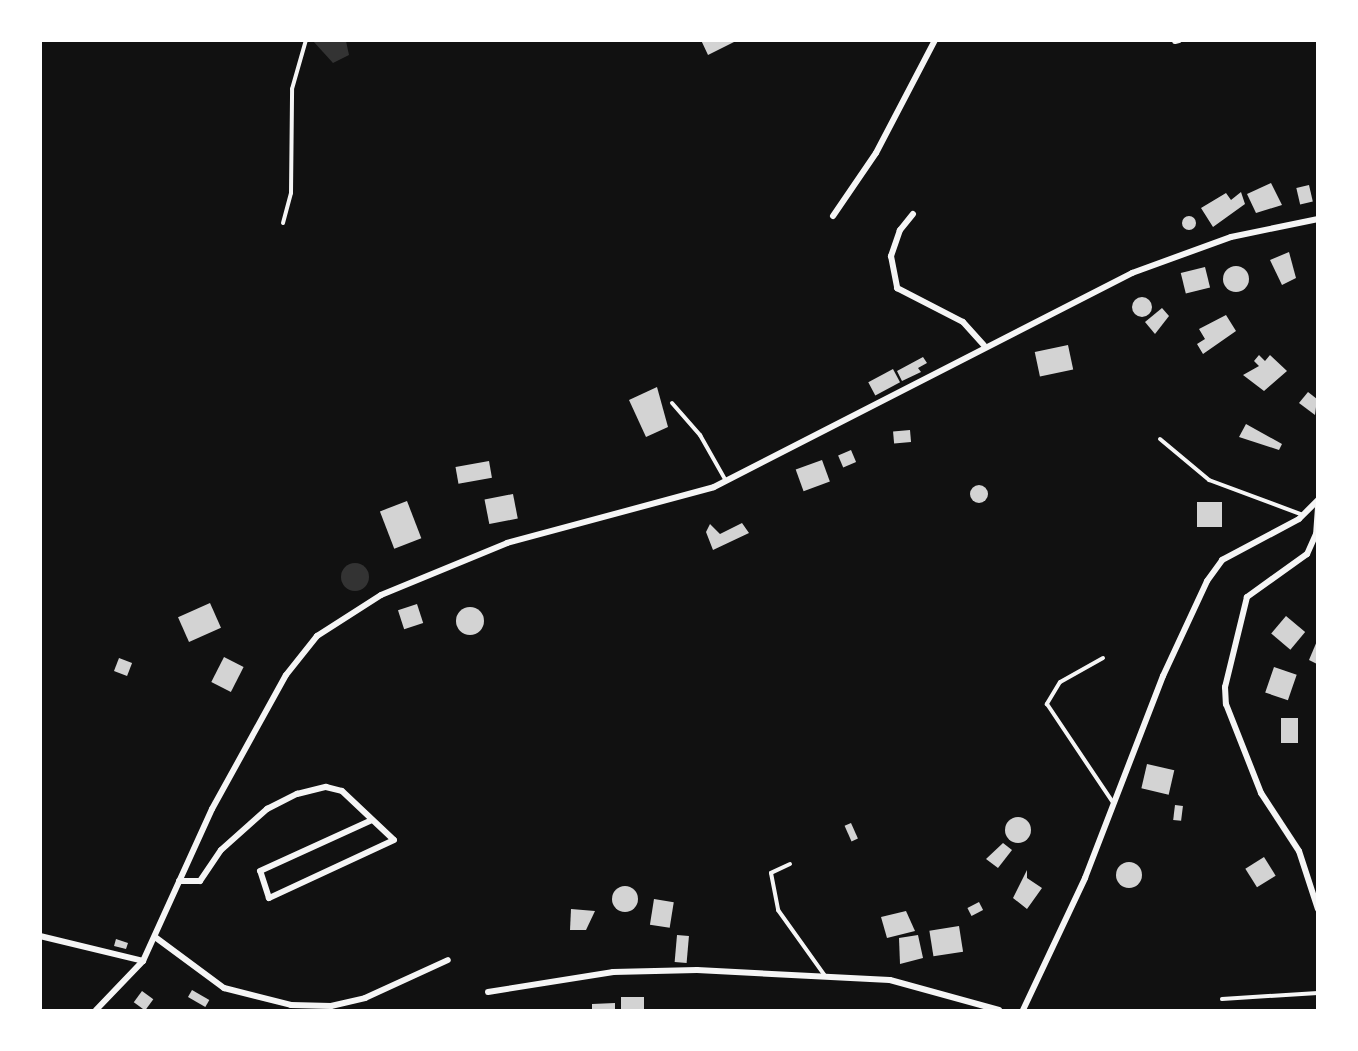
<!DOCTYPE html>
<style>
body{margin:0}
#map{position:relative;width:1358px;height:1051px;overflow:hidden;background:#111;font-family:"PT Serif",serif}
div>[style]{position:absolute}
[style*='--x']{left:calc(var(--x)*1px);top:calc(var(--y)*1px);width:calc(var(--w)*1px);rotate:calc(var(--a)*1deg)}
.water>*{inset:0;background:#333}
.round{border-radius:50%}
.building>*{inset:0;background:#d3d3d3;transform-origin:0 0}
.service>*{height:4px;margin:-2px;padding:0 2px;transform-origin:2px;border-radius:2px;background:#f5f5f5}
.minor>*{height:6px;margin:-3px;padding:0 3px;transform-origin:3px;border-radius:3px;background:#f5f5f5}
span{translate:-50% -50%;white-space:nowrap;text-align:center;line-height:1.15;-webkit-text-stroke:5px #fff;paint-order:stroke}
.frame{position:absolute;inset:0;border:42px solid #fff;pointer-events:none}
</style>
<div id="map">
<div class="water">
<i style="clip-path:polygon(313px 41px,346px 41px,349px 55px,333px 63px)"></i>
<i class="round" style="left:341px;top:563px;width:28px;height:28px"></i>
</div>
<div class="building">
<i style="clip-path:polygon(701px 40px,738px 40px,708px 55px)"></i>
<i style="clip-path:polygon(1271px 183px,1282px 205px,1256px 213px,1247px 194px)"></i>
<i style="left:1309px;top:185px;width:17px;height:13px;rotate:77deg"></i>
<i style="clip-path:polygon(1241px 192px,1245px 204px,1213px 227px,1201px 208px,1226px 193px,1231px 200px)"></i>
<i class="round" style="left:1182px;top:216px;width:14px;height:14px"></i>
<i style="clip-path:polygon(1289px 252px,1296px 278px,1282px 285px,1270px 260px)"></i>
<i class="round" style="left:1223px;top:266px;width:26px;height:26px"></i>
<i style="left:1205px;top:267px;width:21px;height:25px;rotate:76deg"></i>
<i class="round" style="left:1132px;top:297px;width:20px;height:20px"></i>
<i style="clip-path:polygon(1162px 308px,1169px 316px,1155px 334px,1145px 322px)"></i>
<i style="clip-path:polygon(1226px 315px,1236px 331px,1203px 354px,1197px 344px,1205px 339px,1199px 329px)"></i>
<i style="left:1068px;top:345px;width:25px;height:34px;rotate:78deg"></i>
<i style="clip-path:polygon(1259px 355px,1265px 361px,1270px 355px,1287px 371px,1264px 391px,1243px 375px,1259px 366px,1254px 361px)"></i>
<i style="clip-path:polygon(923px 357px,927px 363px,918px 368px,921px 372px,902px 381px,897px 371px)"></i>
<i style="left:893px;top:369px;width:15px;height:28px;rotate:62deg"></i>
<i style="clip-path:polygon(657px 387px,668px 427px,646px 437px,629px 400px)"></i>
<i style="clip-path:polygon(1308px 392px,1317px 399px,1315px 415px,1299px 403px)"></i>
<i style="clip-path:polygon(1246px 424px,1282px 444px,1279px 450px,1239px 437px)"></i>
<i style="left:910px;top:430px;width:12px;height:17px;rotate:85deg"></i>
<i style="left:851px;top:450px;width:13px;height:14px;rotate:67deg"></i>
<i style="left:822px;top:460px;width:23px;height:28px;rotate:70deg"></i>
<i style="left:489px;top:461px;width:17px;height:34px;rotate:80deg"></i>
<i class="round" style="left:970px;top:485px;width:18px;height:18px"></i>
<i style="left:513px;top:494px;width:25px;height:29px;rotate:79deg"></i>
<i style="left:407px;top:501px;width:40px;height:29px;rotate:69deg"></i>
<i style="left:1197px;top:502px;width:25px;height:25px"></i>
<i style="clip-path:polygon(742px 523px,749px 533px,713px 550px,706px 532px,710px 524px,720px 534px)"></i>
<i style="left:210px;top:603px;width:27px;height:35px;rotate:66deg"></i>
<i style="left:417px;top:604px;width:20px;height:20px;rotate:72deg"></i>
<i class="round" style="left:456px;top:607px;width:28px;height:28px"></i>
<i style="left:1286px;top:616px;width:25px;height:23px;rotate:40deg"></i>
<i style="clip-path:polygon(1317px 641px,1317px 664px,1309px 660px)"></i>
<i style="left:224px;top:657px;width:22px;height:28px;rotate:27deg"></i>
<i style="left:119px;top:658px;width:14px;height:14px;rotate:21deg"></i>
<i style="left:1274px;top:667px;width:24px;height:27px;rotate:19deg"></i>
<i style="left:1281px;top:718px;width:17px;height:25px"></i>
<i style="left:1147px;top:764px;width:28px;height:25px;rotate:13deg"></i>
<i style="left:1175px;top:805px;width:8px;height:15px;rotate:7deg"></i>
<i class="round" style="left:1005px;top:817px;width:26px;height:26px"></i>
<i style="left:851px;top:823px;width:17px;height:7px;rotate:66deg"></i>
<i style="clip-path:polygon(1003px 843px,1012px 850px,998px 868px,986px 859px)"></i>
<i style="left:1264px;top:857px;width:22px;height:22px;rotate:58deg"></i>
<i class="round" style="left:1116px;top:862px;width:26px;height:26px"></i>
<i style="clip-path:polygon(1027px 870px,1027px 878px,1042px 888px,1027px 909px,1013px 898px)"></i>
<i class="round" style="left:612px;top:886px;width:26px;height:26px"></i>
<i style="left:654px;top:899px;width:20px;height:26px;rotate:9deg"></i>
<i style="left:979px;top:902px;width:9px;height:13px;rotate:63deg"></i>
<i style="clip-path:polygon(571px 909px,595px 911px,586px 930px,570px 930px)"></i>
<i style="clip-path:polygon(906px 911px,915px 931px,887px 938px,881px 917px)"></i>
<i style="left:959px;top:926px;width:26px;height:30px;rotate:81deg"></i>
<i style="left:677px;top:935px;width:12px;height:27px;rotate:5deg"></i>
<i style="clip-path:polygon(918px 935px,923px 958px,900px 964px,899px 938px)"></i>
<i style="clip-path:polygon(116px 939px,128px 943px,126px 949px,114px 946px)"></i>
<i style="left:192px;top:990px;width:20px;height:8px;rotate:30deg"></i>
<i style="left:142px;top:991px;width:14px;height:14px;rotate:36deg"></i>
<i style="left:621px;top:997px;width:23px;height:13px"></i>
<i style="clip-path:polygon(615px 1003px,615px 1010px,592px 1010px,592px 1004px)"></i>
</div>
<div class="service">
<i style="--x:283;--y:223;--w:31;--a:-75"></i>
<i style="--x:291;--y:193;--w:104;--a:-89.4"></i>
<i style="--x:292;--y:89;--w:51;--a:-74.1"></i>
<i style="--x:672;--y:403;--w:43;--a:48.8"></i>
<i style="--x:700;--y:435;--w:53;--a:60.5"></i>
<i style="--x:1160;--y:439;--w:64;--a:39.9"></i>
<i style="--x:1209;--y:480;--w:100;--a:20.4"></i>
<i style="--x:1103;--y:658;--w:49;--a:150.8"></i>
<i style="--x:1060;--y:682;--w:26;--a:121"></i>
<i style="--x:1047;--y:704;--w:120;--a:56.2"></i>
<i style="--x:790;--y:864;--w:21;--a:155"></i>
<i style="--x:771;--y:873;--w:38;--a:79"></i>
<i style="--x:778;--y:910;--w:81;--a:54.5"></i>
<i style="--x:1222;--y:999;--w:96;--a:-3.6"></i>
</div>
<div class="minor">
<i style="--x:1175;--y:41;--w:4;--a:-14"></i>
<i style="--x:913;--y:214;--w:21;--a:129"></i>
<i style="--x:900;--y:230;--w:28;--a:109"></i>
<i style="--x:891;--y:256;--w:33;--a:79"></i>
<i style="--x:897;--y:288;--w:74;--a:27.3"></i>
<i style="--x:963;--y:322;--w:31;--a:48"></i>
<i style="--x:833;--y:216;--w:76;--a:-55.7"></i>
<i style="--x:876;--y:153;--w:127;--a:-62.4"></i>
<i style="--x:1318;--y:507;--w:27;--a:94"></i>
<i style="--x:1316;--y:534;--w:22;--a:114"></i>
<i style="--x:1307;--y:554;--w:74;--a:144.4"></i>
<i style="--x:1247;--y:597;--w:93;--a:103.7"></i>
<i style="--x:1225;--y:687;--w:17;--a:87"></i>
<i style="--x:1226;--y:704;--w:96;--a:68.5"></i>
<i style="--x:1261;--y:793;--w:69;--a:56.8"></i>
<i style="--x:1299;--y:851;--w:61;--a:71.9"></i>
<i style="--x:179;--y:881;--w:21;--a:0"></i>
<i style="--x:200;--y:881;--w:37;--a:-56"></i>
<i style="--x:221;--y:850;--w:62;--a:-41.7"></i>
<i style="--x:267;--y:809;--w:34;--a:-27"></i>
<i style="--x:297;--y:794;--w:30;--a:-14"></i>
<i style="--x:326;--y:787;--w:16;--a:14"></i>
<i style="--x:342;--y:791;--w:71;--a:43.3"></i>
<i style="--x:394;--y:840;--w:138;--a:155.1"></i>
<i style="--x:269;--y:898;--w:28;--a:-108"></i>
<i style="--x:260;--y:871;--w:123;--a:-24.5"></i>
<i style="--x:40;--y:936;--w:106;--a:13.6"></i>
<i style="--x:155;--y:937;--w:86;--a:36.5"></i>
<i style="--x:224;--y:988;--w:69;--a:14.2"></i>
<i style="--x:291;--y:1005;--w:40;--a:1.4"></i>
<i style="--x:331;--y:1006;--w:35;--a:-13"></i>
<i style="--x:365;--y:998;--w:91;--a:-24.6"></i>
<i style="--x:488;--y:992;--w:127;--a:-9.1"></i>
<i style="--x:613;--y:972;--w:84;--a:-1.4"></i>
<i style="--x:697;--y:970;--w:193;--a:3"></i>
<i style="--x:890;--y:980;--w:113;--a:15.4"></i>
<i style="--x:96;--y:1010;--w:68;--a:-46.2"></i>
<i style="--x:143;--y:961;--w:167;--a:-65.6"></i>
<i style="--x:212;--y:809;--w:153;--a:-61.1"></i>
<i style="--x:286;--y:675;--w:50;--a:-51.5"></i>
<i style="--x:317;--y:636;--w:76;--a:-32.6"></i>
<i style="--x:381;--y:595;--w:136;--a:-22.4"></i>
<i style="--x:507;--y:543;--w:214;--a:-15.1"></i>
<i style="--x:714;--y:487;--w:470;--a:-27.1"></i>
<i style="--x:1132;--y:273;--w:105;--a:-20"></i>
<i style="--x:1231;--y:237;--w:89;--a:-11.7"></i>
<i style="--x:1023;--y:1010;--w:146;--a:-64.8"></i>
<i style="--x:1085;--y:878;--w:217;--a:-68.9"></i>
<i style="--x:1163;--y:676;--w:105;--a:-65.1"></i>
<i style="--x:1207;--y:581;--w:26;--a:-54"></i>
<i style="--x:1222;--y:560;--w:87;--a:-28"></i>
<i style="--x:1299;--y:519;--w:27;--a:-45"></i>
</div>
<div class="frame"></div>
</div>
